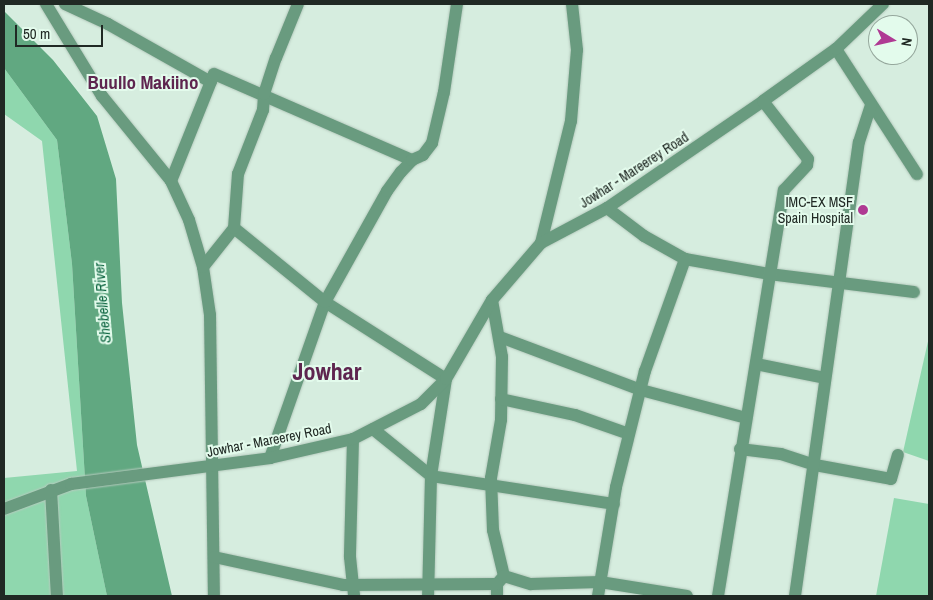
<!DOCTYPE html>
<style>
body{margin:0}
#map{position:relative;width:933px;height:600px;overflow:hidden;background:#d6eddf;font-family:"Archivo Narrow",sans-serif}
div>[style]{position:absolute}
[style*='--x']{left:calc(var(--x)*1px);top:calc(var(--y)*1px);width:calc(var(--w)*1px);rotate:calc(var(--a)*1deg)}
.green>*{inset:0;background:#8fd7ae}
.water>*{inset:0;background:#61a881}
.roads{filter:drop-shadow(0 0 1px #b5cabd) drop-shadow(0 0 1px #b5cabd)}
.minor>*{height:12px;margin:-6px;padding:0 6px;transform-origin:6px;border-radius:6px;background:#699b7f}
.dots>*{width:14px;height:14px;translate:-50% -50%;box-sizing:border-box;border:2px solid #e3fbec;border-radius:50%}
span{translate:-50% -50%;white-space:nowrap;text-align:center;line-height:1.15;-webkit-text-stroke:4px #e3fbec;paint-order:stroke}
.street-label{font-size:14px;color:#202924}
.poi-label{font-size:14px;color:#202924}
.right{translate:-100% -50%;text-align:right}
.water-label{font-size:15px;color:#0d6540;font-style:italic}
.district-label{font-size:19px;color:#5e254f;font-weight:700}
.town-label{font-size:24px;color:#5e254f;font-weight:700}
.frame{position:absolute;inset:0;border:5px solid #202924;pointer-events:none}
.north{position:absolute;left:868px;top:15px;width:50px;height:50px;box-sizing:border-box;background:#e3fbec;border:1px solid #95a79c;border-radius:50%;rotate:99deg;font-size:14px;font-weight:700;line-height:20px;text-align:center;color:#202924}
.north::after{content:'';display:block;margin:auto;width:18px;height:22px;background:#af3a93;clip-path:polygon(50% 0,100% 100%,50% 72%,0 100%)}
.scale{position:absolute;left:15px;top:25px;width:88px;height:22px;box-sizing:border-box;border:2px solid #202924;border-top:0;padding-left:6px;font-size:15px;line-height:18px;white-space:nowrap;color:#202924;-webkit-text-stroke:4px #e3fbec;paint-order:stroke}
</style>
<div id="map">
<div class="green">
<i style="clip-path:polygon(4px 68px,57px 140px,72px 264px,86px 496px,107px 596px,4px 596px,4px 478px,77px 471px,42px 141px,4px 114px)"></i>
<i style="clip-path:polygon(929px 337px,929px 461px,903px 452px)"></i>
<i style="clip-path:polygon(894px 498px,929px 504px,929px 596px,876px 596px)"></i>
</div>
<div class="water">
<i style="clip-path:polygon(4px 11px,53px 60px,97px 116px,116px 179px,122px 303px,137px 445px,172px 596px,107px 596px,86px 496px,72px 264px,57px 140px,4px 68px)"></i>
</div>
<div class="roads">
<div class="minor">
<i style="--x:46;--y:4;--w:108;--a:58.7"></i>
<i style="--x:102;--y:96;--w:109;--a:50.9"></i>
<i style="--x:171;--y:181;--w:43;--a:65.2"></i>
<i style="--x:189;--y:220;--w:49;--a:73.4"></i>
<i style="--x:203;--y:267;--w:49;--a:81.7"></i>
<i style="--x:210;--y:315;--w:281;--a:89.2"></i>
<i style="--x:65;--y:4;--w:47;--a:24.9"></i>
<i style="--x:108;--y:24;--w:118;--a:29.4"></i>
<i style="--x:836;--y:49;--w:149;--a:57.1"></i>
<i style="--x:171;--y:181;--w:115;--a:-68.1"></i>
<i style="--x:214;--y:74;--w:216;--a:23.5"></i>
<i style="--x:607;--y:208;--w:46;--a:37.1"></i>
<i style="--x:644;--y:236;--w:47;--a:29.3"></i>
<i style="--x:685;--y:259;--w:85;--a:10.1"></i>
<i style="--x:769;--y:274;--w:146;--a:7.1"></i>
<i style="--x:234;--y:228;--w:117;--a:39.1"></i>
<i style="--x:325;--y:302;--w:143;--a:32.5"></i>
<i style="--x:446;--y:379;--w:98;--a:98.8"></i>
<i style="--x:431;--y:476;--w:120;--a:91.4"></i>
<i style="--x:541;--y:243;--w:126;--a:-76.2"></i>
<i style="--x:571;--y:121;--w:71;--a:-85.2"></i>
<i style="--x:577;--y:50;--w:46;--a:-96.2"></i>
<i style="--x:203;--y:267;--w:50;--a:-51.5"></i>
<i style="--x:234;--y:228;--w:54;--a:-85.8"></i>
<i style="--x:238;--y:174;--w:69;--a:-68.7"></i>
<i style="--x:263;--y:110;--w:16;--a:-86"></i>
<i style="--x:264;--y:94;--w:38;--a:-72"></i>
<i style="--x:276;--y:58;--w:58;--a:-67.8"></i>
<i style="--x:492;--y:300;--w:58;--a:80"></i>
<i style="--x:502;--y:357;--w:63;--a:90.9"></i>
<i style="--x:501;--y:420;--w:59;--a:99.8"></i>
<i style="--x:491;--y:478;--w:52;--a:87.8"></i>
<i style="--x:493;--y:530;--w:47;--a:76.6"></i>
<i style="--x:504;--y:576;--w:11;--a:131"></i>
<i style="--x:497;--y:584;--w:12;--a:90"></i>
<i style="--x:500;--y:337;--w:151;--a:20.6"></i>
<i style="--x:641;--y:390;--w:109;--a:14.9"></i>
<i style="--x:756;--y:364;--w:70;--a:11.5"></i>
<i style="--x:501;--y:399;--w:76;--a:12.2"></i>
<i style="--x:575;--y:415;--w:57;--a:19.4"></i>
<i style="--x:373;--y:429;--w:75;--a:39"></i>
<i style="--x:431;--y:476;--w:185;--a:8.7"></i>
<i style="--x:353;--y:439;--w:118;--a:91.5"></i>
<i style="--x:350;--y:557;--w:39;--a:84"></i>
<i style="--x:740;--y:449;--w:41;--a:7"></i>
<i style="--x:781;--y:454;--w:36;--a:18"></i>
<i style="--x:815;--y:465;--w:77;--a:10.4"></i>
<i style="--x:891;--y:479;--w:25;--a:-74"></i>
<i style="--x:270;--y:458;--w:165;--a:-70.6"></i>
<i style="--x:325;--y:302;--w:127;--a:-60.8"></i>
<i style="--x:387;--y:191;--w:24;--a:-54"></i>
<i style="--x:401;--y:172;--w:16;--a:-47"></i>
<i style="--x:412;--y:160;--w:12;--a:-24"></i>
<i style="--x:423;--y:155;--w:15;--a:-53"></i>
<i style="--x:432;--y:143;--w:52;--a:-76.8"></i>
<i style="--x:444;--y:92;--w:89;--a:-81.6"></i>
<i style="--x:51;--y:490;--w:106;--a:86.8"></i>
<i style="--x:4;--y:509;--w:72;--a:-20.5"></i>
<i style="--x:71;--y:484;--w:201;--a:-7.4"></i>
<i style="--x:270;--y:458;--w:85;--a:-12.9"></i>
<i style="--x:353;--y:439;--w:76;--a:-27.2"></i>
<i style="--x:421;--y:404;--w:35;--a:-45"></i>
<i style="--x:446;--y:379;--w:91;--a:-59.8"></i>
<i style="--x:492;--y:300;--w:75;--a:-49.3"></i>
<i style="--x:541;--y:243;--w:75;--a:-27.9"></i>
<i style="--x:607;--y:208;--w:189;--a:-34.4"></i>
<i style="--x:763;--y:101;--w:90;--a:-35.5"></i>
<i style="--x:836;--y:49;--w:65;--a:-43.8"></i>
<i style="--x:214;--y:557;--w:132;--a:12.2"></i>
<i style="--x:343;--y:585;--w:154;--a:-0.4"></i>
<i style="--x:504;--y:576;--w:28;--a:17"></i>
<i style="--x:531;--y:584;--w:69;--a:-1.7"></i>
<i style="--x:600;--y:582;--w:88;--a:9.1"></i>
<i style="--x:598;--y:596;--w:110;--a:-80.6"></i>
<i style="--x:616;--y:487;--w:120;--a:-76"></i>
<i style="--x:645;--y:371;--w:119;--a:-70.3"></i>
<i style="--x:718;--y:596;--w:411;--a:-80.8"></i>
<i style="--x:784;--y:190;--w:34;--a:-47"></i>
<i style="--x:807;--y:165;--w:6;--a:-81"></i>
<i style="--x:808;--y:159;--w:73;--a:-127.8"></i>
<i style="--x:795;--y:596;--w:458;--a:-82"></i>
<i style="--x:859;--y:142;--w:38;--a:-72"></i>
</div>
</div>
<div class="dots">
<i style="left:863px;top:210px;background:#af3a93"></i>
</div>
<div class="street-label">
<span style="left:634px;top:170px;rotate:-33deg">Jowhar - Mareerey Road</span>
<span style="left:269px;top:440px;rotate:-11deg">Jowhar - Mareerey Road</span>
</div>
<div class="poi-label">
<span class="right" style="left:853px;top:210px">IMC-EX MSF<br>Spain Hospital</span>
</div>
<div class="water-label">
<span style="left:102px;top:303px;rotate:-95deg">Shebelle River</span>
</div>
<div class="district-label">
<span style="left:143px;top:83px">Buullo Makiino</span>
</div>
<div class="town-label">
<span style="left:327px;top:372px">Jowhar</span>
</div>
<div class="frame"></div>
<div class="north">N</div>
<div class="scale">50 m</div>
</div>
